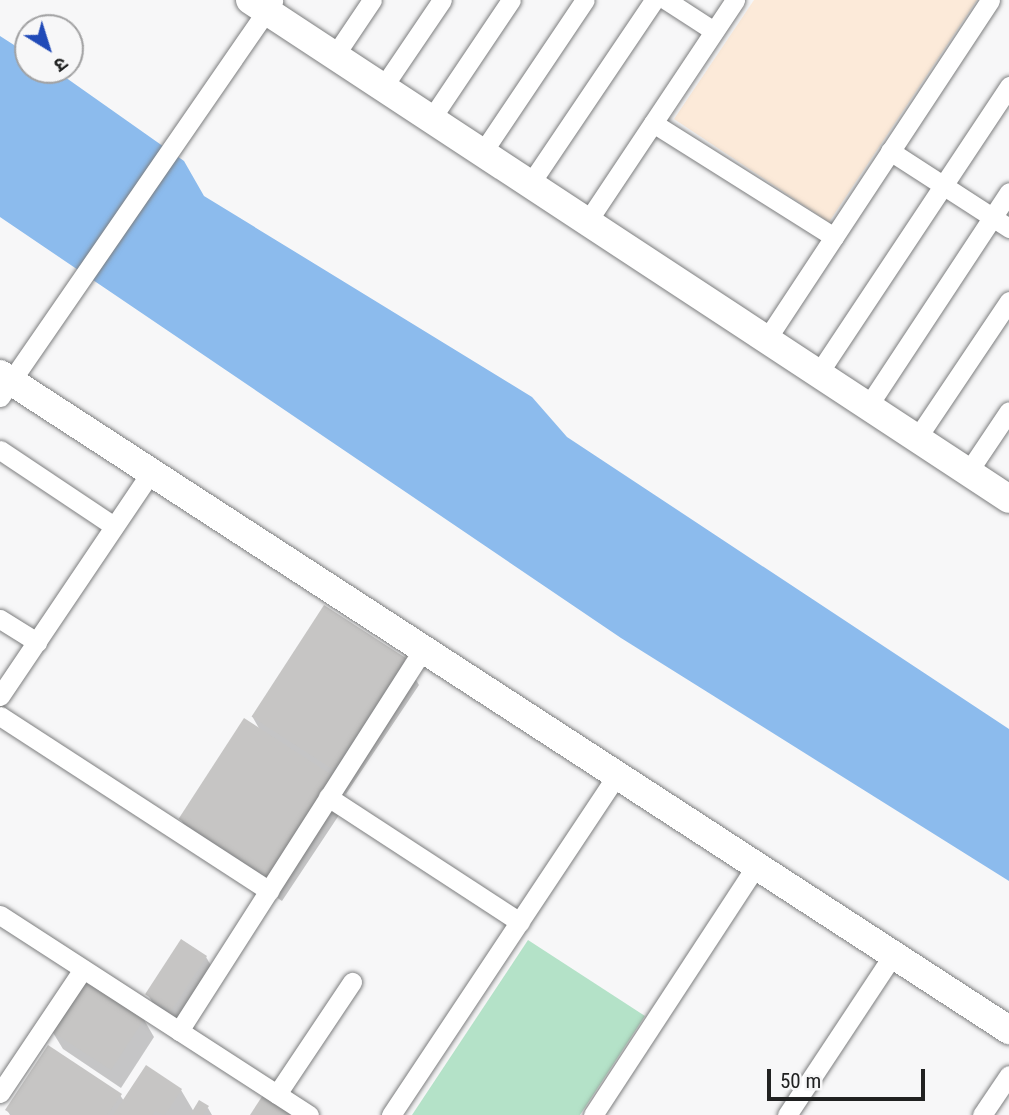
<!DOCTYPE html>
<meta charset="utf-8">
<style>
body{margin:0}
#map{position:relative;width:1009px;height:1115px;overflow:hidden;background:#f7f7f8;font-family:"Roboto Condensed","Noto Sans Devanagari",sans-serif}
div>[style]{position:absolute}
[style*='--x']{left:calc(var(--x)*1px);top:calc(var(--y)*1px);width:calc(var(--w)*1px);rotate:calc(var(--a)*1deg)}
.education>*{inset:0;background:#fcead9}
.green>*{inset:0;background:#b4e2c8}
.water>*{inset:0;background:#8cbbed}
.shadow>*{inset:0;background:#0003}
.building>*{inset:0;background:#c6c5c4;transform-origin:0 0}
.roads{filter:drop-shadow(0 0 2px #7d7e7f) drop-shadow(0 0 2px #7d7e7f)}
.street>*{height:19px;margin:-9.5px;padding:0 9.5px;transform-origin:9.5px;border-radius:9.5px;background:#fff}
.secondary>*{height:28px;margin:-14px;padding:0 14px;transform-origin:14px;border-radius:14px;background:#fff}
span{translate:-50% -50%;white-space:nowrap;text-align:center;line-height:1.15;-webkit-text-stroke:5px #f7f7f8;paint-order:stroke}
.north{position:absolute;left:14px;top:14px;width:70px;height:70px;box-sizing:border-box;background:#f7f7f8;border:2px solid #a1a1a2;border-radius:50%;rotate:142deg;font-size:19px;font-weight:700;line-height:28px;text-align:center;color:#202121}
.north::after{content:'';display:block;margin:auto;width:24px;height:32px;background:#204ab8;clip-path:polygon(50% 0,100% 100%,50% 72%,0 100%)}
.scale{position:absolute;left:767px;top:1069px;width:158px;height:32px;box-sizing:border-box;border:4px solid #202121;border-top:0;padding-left:9px;font-size:21px;line-height:24px;white-space:nowrap;color:#202121;-webkit-text-stroke:5px #f7f7f8;paint-order:stroke}
</style>
<div id="map">
<div class="education">
<i style="clip-path:polygon(754px 0,977px 0,829px 222px,674px 119px)"></i>
</div>
<div class="green">
<i style="clip-path:polygon(528px 940px,645px 1016px,580px 1115px,412px 1115px)"></i>
</div>
<div class="water">
<i style="clip-path:polygon(0 36px,28px 54px,28px 70px,55px 70px,184px 161px,204px 196px,532px 397px,567px 437px,1009px 729px,1009px 881px,621px 638px,0 217px)"></i>
</div>
<div class="shadow">
<i style="clip-path:polygon(404px 660px,419px 685px,346px 794px,339px 789px,347px 803px,282px 901px,195px 843px,180px 818px,260px 730px,252px 716px)"></i>
<i style="clip-path:polygon(206px 957px,217px 976px,183px 1029px,159px 1013px,148px 995px)"></i>
<i style="clip-path:polygon(143px 1018px,154px 1037px,121px 1088px,63px 1049px,52px 1031px)"></i>
<i style="clip-path:polygon(181px 1090px,194px 1112px,208px 1108px,212px 1115px,10px 1115px,7px 1110px,120px 1095px,124px 1101px)"></i>
</div>
<div class="building">
<i style="left:324px;top:605px;width:98px;height:133px;rotate:33deg"></i>
<i style="left:244px;top:718px;width:108px;height:120px;rotate:33deg"></i>
<i style="left:181px;top:939px;width:31px;height:66px;rotate:33deg"></i>
<i style="left:85px;top:978px;width:72px;height:63px;rotate:33deg"></i>
<i style="clip-path:polygon(48px 1045px,122px 1094px,107px 1115px,13px 1115px,5px 1110px)"></i>
<i style="clip-path:polygon(146px 1065px,182px 1089px,165px 1115px,155px 1111px,152px 1115px,113px 1115px)"></i>
<i style="clip-path:polygon(265px 1092px,301px 1115px,250px 1115px)"></i>
<i style="clip-path:polygon(199px 1100px,209px 1106px,203px 1115px,190px 1115px)"></i>
</div>
<div class="roads">
<div class="street">
<i style="--x:666;--y:0;--w:57;--a:32.9"></i>
<i style="--x:335;--y:55;--w:66;--a:-56.1"></i>
<i style="--x:383;--y:87;--w:105;--a:-55.9"></i>
<i style="--x:431;--y:119;--w:143;--a:-56.1"></i>
<i style="--x:653;--y:123;--w:214;--a:32.2"></i>
<i style="--x:890;--y:151;--w:142;--a:32.9"></i>
<i style="--x:482;--y:153;--w:184;--a:-56.1"></i>
<i style="--x:530;--y:184;--w:222;--a:-56"></i>
<i style="--x:587;--y:222;--w:267;--a:-56.3"></i>
<i style="--x:766;--y:340;--w:407;--a:-56.6"></i>
<i style="--x:818;--y:374;--w:346;--a:-56.4"></i>
<i style="--x:0;--y:397;--w:481;--a:-55.4"></i>
<i style="--x:868;--y:406;--w:256;--a:-56.6"></i>
<i style="--x:917;--y:438;--w:165;--a:-56.1"></i>
<i style="--x:0;--y:450;--w:137;--a:33.7"></i>
<i style="--x:968;--y:472;--w:73;--a:-56.1"></i>
<i style="--x:0;--y:619;--w:44;--a:31.9"></i>
<i style="--x:0;--y:696;--w:270;--a:-56"></i>
<i style="--x:0;--y:716;--w:321;--a:33"></i>
<i style="--x:328;--y:797;--w:229;--a:33.1"></i>
<i style="--x:0;--y:915;--w:368;--a:32.9"></i>
<i style="--x:179;--y:1031;--w:453;--a:-57.4"></i>
<i style="--x:0;--y:1093;--w:149;--a:-56.2"></i>
<i style="--x:277;--y:1094;--w:135;--a:-56.2"></i>
<i style="--x:391;--y:1115;--w:408;--a:-56.4"></i>
<i style="--x:593;--y:1115;--w:298;--a:-56.8"></i>
<i style="--x:787;--y:1115;--w:192;--a:-56.5"></i>
<i style="--x:982;--y:1115;--w:48;--a:-56"></i>
</div>
<div class="secondary">
<i style="--x:250;--y:0;--w:908;--a:33.32"></i>
<i style="--x:0;--y:374;--w:1204;--a:33.03"></i>
</div>
</div>
<div class="north">उ</div>
<div class="scale">50 m</div>
</div>
